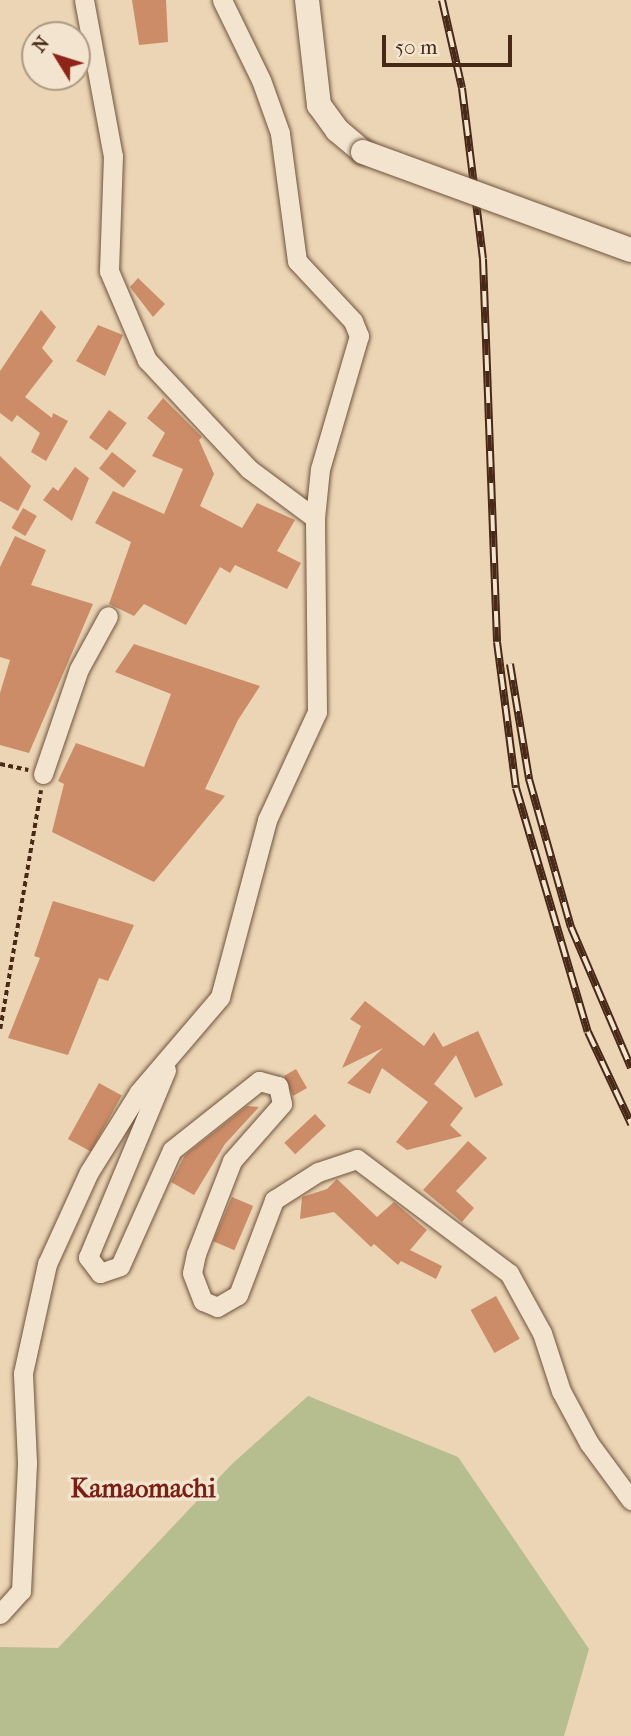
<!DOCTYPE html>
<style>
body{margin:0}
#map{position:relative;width:631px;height:1736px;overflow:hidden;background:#ebd5b4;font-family:"IM FELL French Canon",serif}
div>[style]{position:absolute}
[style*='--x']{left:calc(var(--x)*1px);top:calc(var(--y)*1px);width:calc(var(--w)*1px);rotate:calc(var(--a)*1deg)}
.green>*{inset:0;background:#b6bd8e}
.building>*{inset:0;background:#cb8c67;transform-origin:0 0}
.path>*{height:3.5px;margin-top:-1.75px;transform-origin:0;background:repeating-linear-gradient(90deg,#482817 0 5px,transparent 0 8.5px)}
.roads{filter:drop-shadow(0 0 2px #71533e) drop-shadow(0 0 2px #71533e)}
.minor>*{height:19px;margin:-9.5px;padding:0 9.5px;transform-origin:9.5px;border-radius:9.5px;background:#f2e4ce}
.tertiary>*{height:24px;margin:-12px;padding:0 12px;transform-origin:12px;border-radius:12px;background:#f2e4ce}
.rail>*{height:8px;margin-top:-4px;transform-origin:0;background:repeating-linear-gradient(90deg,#f2e4ce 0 16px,#482817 0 32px);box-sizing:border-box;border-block:2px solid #482817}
.bridges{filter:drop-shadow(0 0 2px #71533e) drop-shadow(0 0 2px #71533e)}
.tertiary-bridge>*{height:24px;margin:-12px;padding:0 12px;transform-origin:12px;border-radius:12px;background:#f2e4ce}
span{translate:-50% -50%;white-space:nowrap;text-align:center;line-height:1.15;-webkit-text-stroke:7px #f2e4ce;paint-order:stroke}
.quarter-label{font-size:26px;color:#7a1f14;font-weight:700}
.north{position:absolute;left:21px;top:21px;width:70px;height:70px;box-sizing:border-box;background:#f2e4ce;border:2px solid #ae9985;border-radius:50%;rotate:308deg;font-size:19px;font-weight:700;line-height:28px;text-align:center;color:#482817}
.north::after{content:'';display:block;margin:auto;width:24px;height:32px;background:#8f2418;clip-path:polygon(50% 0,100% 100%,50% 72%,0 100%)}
.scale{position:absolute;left:382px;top:35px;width:130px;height:32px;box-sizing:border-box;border:4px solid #482817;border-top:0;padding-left:9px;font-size:21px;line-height:24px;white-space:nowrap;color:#482817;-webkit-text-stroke:5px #f2e4ce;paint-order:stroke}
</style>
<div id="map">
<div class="green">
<i style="clip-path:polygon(308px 1396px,458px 1457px,589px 1649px,564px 1736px,0 1736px,0 1647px,58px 1648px,232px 1464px)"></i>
</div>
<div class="building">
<i style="clip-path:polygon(132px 0,166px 0,168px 42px,139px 45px)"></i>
<i style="clip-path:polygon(138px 278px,165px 304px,153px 317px,130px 287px)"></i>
<i style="clip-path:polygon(41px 310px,56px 327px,42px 348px,53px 361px,25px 397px,52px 418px,53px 413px,68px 421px,46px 461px,31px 452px,40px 433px,17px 415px,12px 422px,0 413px,0 371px)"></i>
<i style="clip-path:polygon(98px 325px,123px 335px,105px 376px,76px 361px)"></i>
<i style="clip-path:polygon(163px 398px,202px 437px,199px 440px,214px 474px,200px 506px,242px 528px,257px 503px,295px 520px,277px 551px,301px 563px,287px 589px,235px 565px,230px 573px,220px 567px,186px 625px,144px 604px,134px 616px,109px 604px,131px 542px,95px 523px,113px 491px,164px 514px,183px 469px,152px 456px,165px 433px,147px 418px)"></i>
<i style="left:109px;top:410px;width:22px;height:34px;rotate:36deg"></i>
<i style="left:112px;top:452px;width:31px;height:21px;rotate:38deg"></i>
<i style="clip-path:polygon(0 456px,31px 486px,18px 511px,0 501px)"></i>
<i style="clip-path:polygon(75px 467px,89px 478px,72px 521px,43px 500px,53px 487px,58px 491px)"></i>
<i style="left:23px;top:508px;width:16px;height:23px;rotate:30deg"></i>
<i style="clip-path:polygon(15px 536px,46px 550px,31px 585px,93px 604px,29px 753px,0 745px,0 693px,10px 660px,0 657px,0 567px)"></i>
<i style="clip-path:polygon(134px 644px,260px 686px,238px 720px,205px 789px,225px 796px,154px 882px,52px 832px,64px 784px,58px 781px,76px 743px,144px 767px,171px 694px,115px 672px)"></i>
<i style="clip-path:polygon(53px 901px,134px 925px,108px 981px,99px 978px,68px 1055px,8px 1038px,40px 958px,34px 956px)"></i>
<i style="clip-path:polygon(365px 1001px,424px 1046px,434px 1032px,443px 1047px,478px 1031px,503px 1085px,475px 1098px,456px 1055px,434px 1084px,463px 1108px,450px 1125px,462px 1136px,407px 1150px,396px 1142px,428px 1102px,382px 1068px,370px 1094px,347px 1083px,383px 1048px,342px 1068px,361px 1026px,350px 1019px)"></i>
<i style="clip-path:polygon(296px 1069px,307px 1088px,293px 1096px,284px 1076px)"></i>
<i style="left:99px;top:1083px;width:26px;height:64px;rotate:29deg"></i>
<i style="clip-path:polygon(247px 1106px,259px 1107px,225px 1144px,194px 1195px,171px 1182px,185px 1155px)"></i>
<i style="left:315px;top:1114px;width:16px;height:42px;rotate:47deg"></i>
<i style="clip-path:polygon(468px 1141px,487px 1158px,456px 1191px,474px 1208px,462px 1222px,423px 1190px)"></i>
<i style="clip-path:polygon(337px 1179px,377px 1217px,394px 1202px,427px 1230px,410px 1250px,442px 1266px,436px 1279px,401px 1261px,398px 1265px,374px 1244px,371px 1247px,334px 1212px,300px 1219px,302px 1197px,327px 1189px)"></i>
<i style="left:232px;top:1197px;width:23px;height:48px;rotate:23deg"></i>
<i style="left:496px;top:1296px;width:49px;height:29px;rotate:61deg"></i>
</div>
<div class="path">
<i style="--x:0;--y:764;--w:29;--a:12"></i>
<i style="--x:0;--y:1029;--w:242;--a:-80.3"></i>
</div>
<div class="roads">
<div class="minor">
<i style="--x:84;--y:0;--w:159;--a:79.5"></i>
<i style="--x:113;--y:156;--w:115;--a:92"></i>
<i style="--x:109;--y:271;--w:97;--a:66.9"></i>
<i style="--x:147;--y:360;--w:149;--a:46.9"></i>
<i style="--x:249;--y:469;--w:82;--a:36.6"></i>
<i style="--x:43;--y:774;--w:111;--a:-71.1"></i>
<i style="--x:79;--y:669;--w:60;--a:-61.3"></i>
<i style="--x:166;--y:1070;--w:203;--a:112.6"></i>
<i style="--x:88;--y:1257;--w:20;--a:53"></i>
<i style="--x:100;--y:1273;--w:21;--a:-19"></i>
<i style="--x:120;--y:1266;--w:127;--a:-65.9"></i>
<i style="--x:172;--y:1150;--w:111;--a:-38.4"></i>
<i style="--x:259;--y:1081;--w:20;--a:15"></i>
<i style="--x:278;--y:1086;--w:18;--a:77"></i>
<i style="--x:282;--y:1104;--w:76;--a:131.3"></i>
<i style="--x:232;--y:1161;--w:100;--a:111.2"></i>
<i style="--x:196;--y:1254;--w:19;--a:102"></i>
<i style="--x:192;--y:1273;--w:30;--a:69"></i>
<i style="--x:203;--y:1301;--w:15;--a:23"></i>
<i style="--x:217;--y:1307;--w:24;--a:-30"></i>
<i style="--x:238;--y:1295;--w:102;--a:-69.2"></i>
<i style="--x:274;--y:1200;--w:52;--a:-32.5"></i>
<i style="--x:318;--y:1172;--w:41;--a:-18.4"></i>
<i style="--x:357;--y:1159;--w:190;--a:36.9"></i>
<i style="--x:509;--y:1273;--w:68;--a:61.2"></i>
<i style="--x:542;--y:1333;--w:61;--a:71.9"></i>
<i style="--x:561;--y:1391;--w:59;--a:61.7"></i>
<i style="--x:589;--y:1443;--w:71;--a:53.6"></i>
<i style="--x:0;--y:1614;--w:31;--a:-48"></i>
<i style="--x:21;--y:1591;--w:129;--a:-87.3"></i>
<i style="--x:27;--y:1462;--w:89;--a:-92.6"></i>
<i style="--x:23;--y:1373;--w:112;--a:-77.6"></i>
<i style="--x:47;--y:1264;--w:101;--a:-65.5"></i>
<i style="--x:89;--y:1172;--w:94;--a:-58"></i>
<i style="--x:139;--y:1092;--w:125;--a:-49.5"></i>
<i style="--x:220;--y:997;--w:183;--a:-75.1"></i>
<i style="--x:267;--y:820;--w:119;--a:-65.2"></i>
<i style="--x:317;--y:712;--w:194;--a:-90.6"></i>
<i style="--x:315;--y:518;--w:49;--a:-84.2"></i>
<i style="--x:320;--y:469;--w:139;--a:-73.7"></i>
<i style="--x:359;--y:336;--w:16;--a:-112"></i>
<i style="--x:353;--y:321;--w:82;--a:-133"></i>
<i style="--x:297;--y:261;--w:129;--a:-97.6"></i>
<i style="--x:280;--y:133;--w:56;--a:-109.7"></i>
<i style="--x:261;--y:80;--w:89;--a:-116"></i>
</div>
<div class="tertiary">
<i style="--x:307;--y:0;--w:106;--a:83.5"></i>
<i style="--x:319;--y:105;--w:31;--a:54"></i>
<i style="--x:337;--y:130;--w:34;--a:40"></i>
</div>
</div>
<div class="rail">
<i style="--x:442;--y:0;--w:90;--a:77.2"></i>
<i style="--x:462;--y:88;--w:172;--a:83"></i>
<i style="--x:483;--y:259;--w:383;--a:87.9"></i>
<i style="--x:497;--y:642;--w:147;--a:82.6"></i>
<i style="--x:516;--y:788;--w:254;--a:73.6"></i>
<i style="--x:588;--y:1032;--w:102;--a:64.9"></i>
<i style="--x:510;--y:664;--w:117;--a:80.6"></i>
<i style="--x:529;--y:779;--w:154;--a:74.2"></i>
<i style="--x:571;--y:927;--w:153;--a:66.9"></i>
</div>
<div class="bridges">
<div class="tertiary-bridge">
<i style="--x:363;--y:152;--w:285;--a:20.1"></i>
</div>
</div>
<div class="quarter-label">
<span style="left:143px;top:1489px">Kamaomachi</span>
</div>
<div class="north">N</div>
<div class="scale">50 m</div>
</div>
